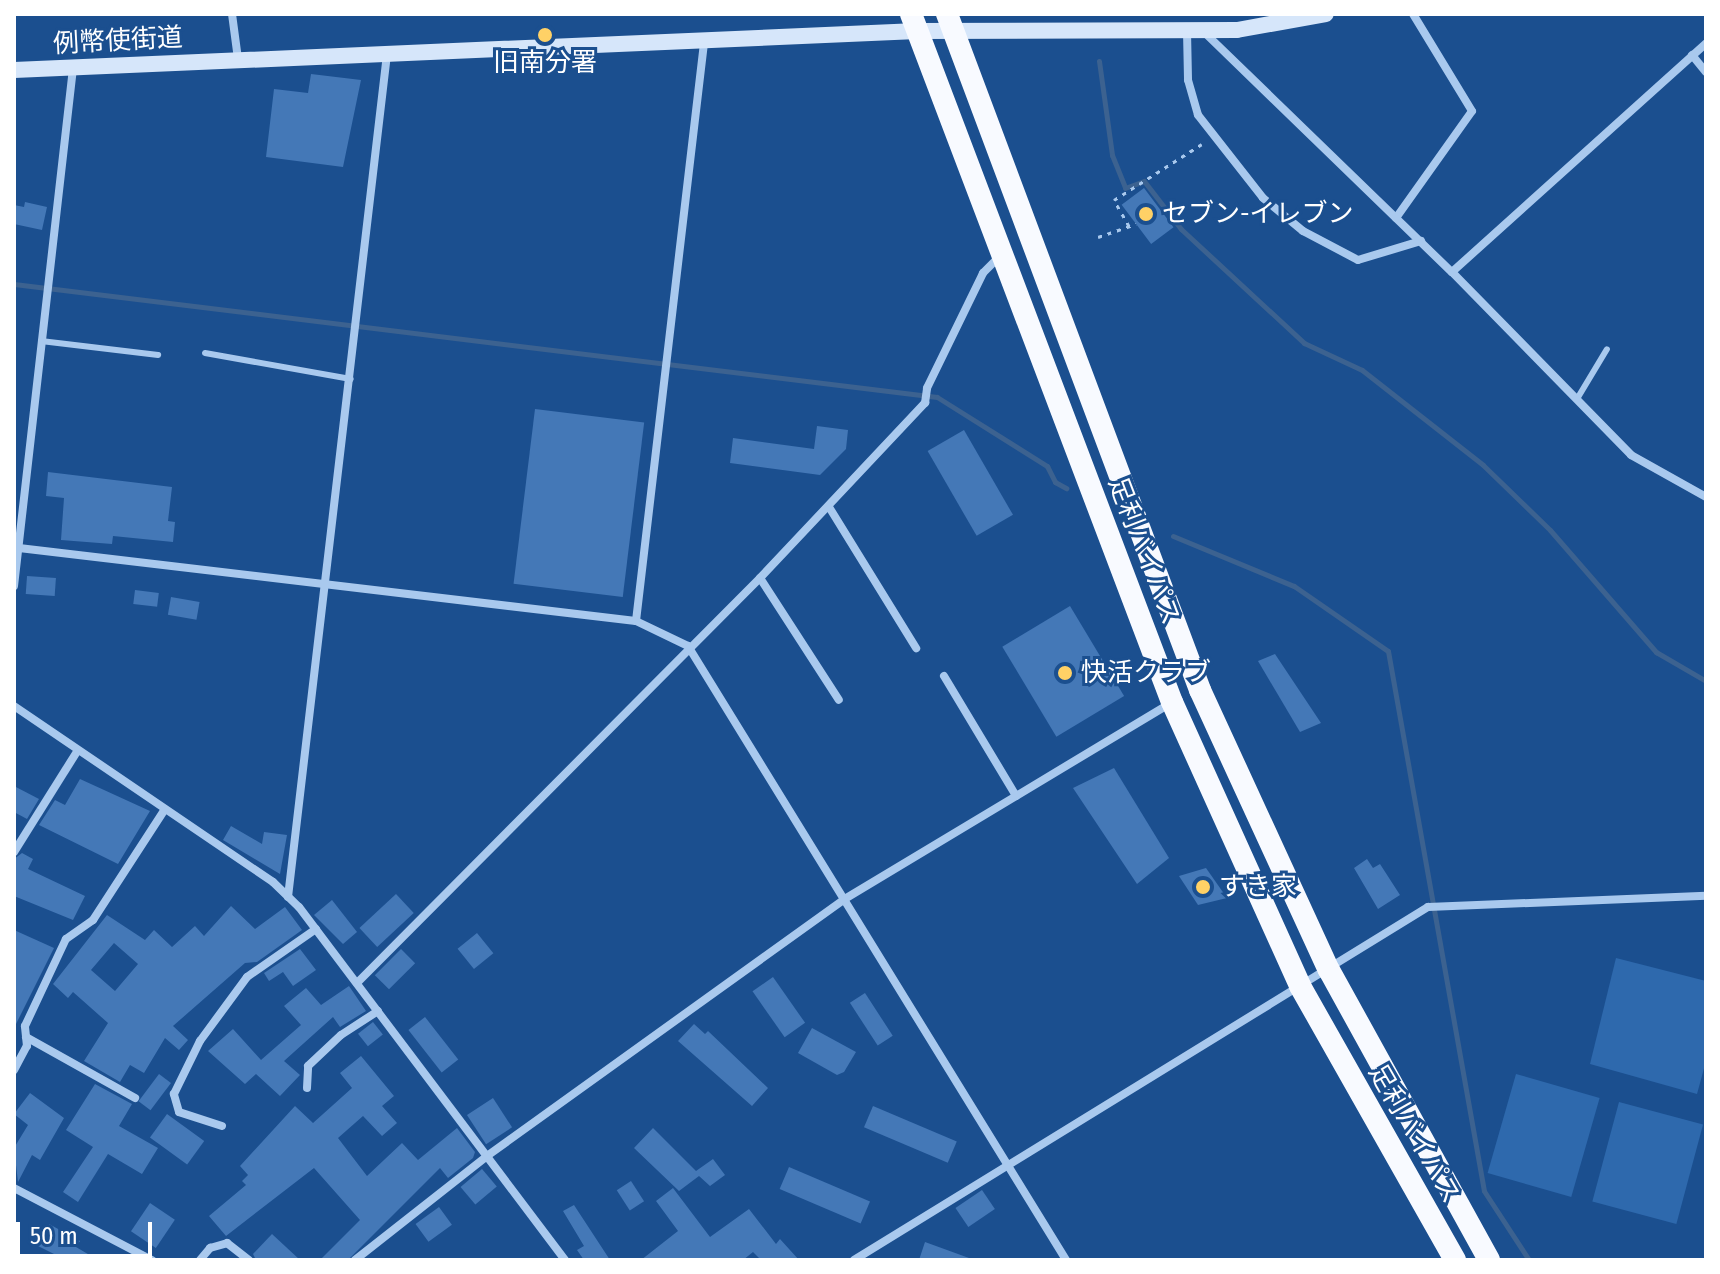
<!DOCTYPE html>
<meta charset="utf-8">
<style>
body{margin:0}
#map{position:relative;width:1720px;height:1274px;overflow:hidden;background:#1b4f8f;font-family:"Fira Sans Condensed","Noto Sans JP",sans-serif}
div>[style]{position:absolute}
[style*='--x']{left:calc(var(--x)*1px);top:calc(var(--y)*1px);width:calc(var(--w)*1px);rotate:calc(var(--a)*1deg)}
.green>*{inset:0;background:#2e69ad;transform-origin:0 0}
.stream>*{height:5px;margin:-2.5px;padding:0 2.5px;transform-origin:2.5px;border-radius:2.5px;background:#3c6290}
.building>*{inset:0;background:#4478b7;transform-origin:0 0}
.path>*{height:3px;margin-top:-1.5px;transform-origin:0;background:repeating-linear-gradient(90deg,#a9c9ee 0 4px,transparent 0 10px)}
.service>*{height:6px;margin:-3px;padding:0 3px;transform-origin:3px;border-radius:3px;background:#a9c9ee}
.minor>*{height:8px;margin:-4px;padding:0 4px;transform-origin:4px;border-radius:4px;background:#a9c9ee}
.secondary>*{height:16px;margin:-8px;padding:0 8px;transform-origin:8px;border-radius:8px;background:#d6e6fa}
.trunk>*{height:22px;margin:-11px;padding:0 11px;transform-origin:11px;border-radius:11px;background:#f8faff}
.dots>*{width:22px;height:22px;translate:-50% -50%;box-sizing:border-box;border:4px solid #1b4f8f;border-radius:50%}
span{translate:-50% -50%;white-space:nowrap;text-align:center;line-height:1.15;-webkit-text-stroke:6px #1b4f8f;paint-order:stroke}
.street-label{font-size:26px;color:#fff}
.poi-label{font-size:26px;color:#fff}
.left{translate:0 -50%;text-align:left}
.frame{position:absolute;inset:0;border:16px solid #fff;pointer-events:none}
.scale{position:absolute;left:16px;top:1222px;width:136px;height:36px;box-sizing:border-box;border:4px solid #fff;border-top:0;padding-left:10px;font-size:24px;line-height:28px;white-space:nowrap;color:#fff;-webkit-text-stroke:6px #1b4f8f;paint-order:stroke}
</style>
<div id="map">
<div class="green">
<i style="clip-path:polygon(1616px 958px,1706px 981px,1706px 1061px,1697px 1094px,1590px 1064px)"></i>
<i style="left:1516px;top:1074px;width:87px;height:103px;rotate:16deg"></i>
<i style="left:1619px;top:1102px;width:87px;height:103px;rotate:15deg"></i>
</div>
<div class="stream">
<i style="--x:1099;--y:61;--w:95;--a:82.1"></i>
<i style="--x:1112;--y:155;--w:35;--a:68"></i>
<i style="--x:1125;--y:188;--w:20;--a:-20"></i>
<i style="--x:1144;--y:181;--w:61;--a:52.4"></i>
<i style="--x:1181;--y:229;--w:168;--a:42.8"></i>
<i style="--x:1304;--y:343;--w:64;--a:25"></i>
<i style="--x:1362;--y:370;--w:154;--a:38.1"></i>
<i style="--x:1483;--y:465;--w:93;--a:44.1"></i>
<i style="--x:1550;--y:530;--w:162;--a:49"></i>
<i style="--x:1656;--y:652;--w:58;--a:30.1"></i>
<i style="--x:14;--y:284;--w:930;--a:6.98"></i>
<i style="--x:937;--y:397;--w:130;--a:32.1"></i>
<i style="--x:1047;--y:466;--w:18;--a:63"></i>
<i style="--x:1055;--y:482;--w:13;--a:29"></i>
<i style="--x:1173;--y:536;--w:131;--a:22.5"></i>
<i style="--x:1294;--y:586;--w:114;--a:34.7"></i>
<i style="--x:1388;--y:651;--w:548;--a:79.92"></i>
<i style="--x:1484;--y:1191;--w:82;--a:56.9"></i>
</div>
<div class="building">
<i style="clip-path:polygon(311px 74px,361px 80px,343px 167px,266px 157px,274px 89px,308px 93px)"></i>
<i style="left:1144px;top:188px;width:49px;height:28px;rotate:53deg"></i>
<i style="clip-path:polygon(25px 202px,47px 207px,42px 230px,14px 224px,14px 205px,24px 207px)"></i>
<i style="left:535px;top:409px;width:110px;height:176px;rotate:7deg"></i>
<i style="clip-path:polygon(817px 426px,848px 430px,846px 449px,820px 475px,730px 463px,733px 438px,814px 449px)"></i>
<i style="left:964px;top:430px;width:98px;height:42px;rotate:60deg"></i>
<i style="clip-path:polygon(48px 472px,172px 487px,168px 521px,175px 522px,173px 542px,113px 536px,112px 544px,61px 540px,64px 498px,46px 496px)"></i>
<i style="left:27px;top:576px;width:29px;height:18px;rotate:4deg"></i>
<i style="left:135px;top:590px;width:24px;height:14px;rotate:7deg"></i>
<i style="left:171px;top:597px;width:29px;height:18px;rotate:10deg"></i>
<i style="left:1070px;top:606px;width:105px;height:79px;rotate:59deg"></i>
<i style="clip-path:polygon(1275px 654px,1321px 723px,1300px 732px,1258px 661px)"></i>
<i style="clip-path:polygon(1114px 768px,1169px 858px,1137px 884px,1073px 788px)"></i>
<i style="clip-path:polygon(80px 779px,150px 811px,118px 864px,39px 825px,55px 800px,65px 805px)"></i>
<i style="clip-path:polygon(14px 786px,39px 799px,27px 819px,14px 812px)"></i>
<i style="clip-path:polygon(231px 826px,262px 844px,264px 832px,287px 835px,280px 874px,223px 840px)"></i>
<i style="clip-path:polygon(22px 853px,33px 859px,28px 869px,85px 896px,73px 920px,14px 896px,14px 859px)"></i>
<i style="clip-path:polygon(1367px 859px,1373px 868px,1380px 864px,1400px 895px,1378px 909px,1354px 868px)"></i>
<i style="clip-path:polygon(1206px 868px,1227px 898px,1198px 905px,1179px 876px)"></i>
<i style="left:396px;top:894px;width:26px;height:50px;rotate:47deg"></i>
<i style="clip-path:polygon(332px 900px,357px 932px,343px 944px,314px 915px)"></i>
<i style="clip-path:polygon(evenodd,231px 906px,255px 929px,285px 907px,302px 930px,257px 962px,245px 963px,173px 1026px,188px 1040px,179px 1050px,165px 1038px,144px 1073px,130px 1065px,120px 1082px,84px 1061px,108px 1023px,73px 992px,68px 998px,53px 984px,107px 915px,145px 940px,154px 930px,172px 947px,195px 926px,204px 936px,231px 906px,114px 943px,138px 964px,115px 991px,91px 970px,114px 943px)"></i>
<i style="clip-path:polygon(14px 930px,54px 948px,14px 1028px)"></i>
<i style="left:477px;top:933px;width:26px;height:25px;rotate:51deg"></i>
<i style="clip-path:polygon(300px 949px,316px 970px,293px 986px,283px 972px,269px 981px,264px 973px)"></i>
<i style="left:401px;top:949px;width:20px;height:37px;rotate:45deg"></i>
<i style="left:773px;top:977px;width:56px;height:25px;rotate:55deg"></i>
<i style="clip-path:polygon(349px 986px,366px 1011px,340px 1027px,333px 1017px,284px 1061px,300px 1075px,280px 1096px,256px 1074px,245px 1084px,208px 1051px,233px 1029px,261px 1060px,301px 1025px,284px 1006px,306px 988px,321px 1005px)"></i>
<i style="left:865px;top:993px;width:51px;height:18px;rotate:57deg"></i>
<i style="left:425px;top:1017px;width:54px;height:21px;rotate:52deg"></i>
<i style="left:373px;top:1022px;width:16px;height:19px;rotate:52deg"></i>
<i style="clip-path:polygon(694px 1024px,705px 1034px,708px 1031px,768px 1088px,752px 1106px,678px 1041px)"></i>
<i style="clip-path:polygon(812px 1028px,856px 1052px,844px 1072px,837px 1075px,798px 1053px)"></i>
<i style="clip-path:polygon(361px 1056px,394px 1096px,382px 1106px,397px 1123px,382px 1136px,363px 1116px,338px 1138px,367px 1176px,402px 1143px,418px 1160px,457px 1128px,475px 1152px,473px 1158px,448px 1178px,440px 1168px,348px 1260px,320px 1260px,360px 1220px,314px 1168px,226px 1236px,209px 1216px,246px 1185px,242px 1181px,248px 1175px,240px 1166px,295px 1106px,313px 1123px,352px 1088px,340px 1073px)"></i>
<i style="left:159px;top:1074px;width:15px;height:34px;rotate:37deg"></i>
<i style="clip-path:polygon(95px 1084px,132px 1104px,119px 1126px,158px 1148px,142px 1174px,108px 1154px,78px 1202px,63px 1192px,93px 1147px,66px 1130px)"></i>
<i style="clip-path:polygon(30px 1093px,64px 1118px,40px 1160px,32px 1155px,18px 1182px,14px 1148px,28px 1125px,14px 1114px)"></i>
<i style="left:493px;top:1098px;width:35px;height:31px;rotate:57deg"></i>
<i style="left:873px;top:1106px;width:91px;height:23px;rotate:23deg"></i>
<i style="left:167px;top:1114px;width:46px;height:29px;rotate:36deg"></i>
<i style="clip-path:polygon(653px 1128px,696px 1171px,713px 1159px,725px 1175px,710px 1186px,699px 1176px,679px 1191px,634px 1148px)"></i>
<i style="left:789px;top:1167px;width:88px;height:24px;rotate:23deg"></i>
<i style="left:482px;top:1169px;width:23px;height:28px;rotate:50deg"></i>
<i style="left:631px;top:1181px;width:24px;height:17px;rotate:57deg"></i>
<i style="clip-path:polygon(673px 1188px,710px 1237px,749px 1209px,776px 1244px,780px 1239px,799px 1260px,761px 1260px,753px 1252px,743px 1260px,641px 1260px,678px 1231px,656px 1201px)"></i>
<i style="left:982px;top:1190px;width:23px;height:32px;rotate:56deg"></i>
<i style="left:150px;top:1203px;width:30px;height:34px;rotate:34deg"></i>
<i style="clip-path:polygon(574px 1205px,610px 1260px,584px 1260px,577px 1250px,584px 1246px,563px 1211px)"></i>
<i style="left:439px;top:1207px;width:22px;height:29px;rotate:54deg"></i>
<i style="clip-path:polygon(49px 1224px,80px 1241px,76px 1247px,98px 1260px,66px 1260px,38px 1246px)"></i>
<i style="clip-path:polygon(272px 1234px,300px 1260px,256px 1260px,253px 1254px)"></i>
<i style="clip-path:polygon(925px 1242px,969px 1258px,969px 1260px,919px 1260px)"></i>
</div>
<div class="path">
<i style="--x:1129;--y:226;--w:30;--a:-120"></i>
<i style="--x:1114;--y:200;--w:104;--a:-32.5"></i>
<i style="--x:1098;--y:237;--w:40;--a:-18.9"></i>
</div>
<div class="service">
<i style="--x:41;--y:341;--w:118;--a:6.8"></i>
<i style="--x:205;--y:353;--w:148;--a:10.1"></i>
<i style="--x:1577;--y:399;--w:58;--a:-59"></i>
</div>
<div class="minor">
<i style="--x:232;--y:14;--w:45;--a:82.4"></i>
<i style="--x:1187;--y:31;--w:49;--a:88.8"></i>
<i style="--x:1188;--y:80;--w:36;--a:74"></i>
<i style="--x:1198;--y:115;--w:105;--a:51.9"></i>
<i style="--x:1263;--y:198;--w:52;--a:39.5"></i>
<i style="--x:1303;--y:231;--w:62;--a:27.8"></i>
<i style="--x:1358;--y:260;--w:66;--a:-16.8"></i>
<i style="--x:1204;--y:32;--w:345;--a:44.1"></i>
<i style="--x:1452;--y:272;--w:256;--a:45.6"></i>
<i style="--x:1631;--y:455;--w:86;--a:29.2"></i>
<i style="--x:1692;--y:55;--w:22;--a:51"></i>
<i style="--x:1396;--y:218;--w:131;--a:-54.6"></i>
<i style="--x:1472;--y:111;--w:114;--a:-121.3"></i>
<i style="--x:1452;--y:272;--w:342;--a:-42"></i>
<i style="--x:829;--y:507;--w:166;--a:58.3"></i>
<i style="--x:19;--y:548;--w:621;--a:6.75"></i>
<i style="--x:636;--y:621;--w:58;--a:25.7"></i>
<i style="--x:688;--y:646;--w:721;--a:58.38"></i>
<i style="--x:760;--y:578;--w:145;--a:57.1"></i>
<i style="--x:14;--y:586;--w:521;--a:-83.5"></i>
<i style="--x:636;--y:621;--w:582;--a:-83.29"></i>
<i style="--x:944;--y:676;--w:140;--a:59"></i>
<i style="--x:14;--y:706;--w:313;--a:34.2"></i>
<i style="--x:273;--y:882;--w:36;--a:44"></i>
<i style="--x:299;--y:907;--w:442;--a:53"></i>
<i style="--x:14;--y:852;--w:120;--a:-57.9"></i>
<i style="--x:288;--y:897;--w:849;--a:-83.3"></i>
<i style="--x:357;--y:983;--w:571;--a:-45.14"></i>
<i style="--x:760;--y:578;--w:241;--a:-46.7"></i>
<i style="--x:925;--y:403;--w:15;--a:-82"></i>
<i style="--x:927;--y:388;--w:128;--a:-64"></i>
<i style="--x:983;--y:273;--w:24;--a:-45"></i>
<i style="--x:26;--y:1037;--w:125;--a:29.2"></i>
<i style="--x:14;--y:1070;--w:27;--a:-62"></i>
<i style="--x:27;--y:1046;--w:20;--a:-96"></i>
<i style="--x:25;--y:1026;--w:96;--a:-64.8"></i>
<i style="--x:66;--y:939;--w:33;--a:-35"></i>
<i style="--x:93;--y:920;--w:132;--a:-57"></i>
<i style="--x:307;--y:1088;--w:22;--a:-87"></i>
<i style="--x:308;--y:1066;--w:45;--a:-43.2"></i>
<i style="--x:341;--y:1035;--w:44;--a:-33"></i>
<i style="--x:222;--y:1126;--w:45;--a:-162"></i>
<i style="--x:179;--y:1112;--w:19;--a:-106"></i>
<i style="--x:174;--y:1094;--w:59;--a:-63.9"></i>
<i style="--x:200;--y:1041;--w:79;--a:-53.7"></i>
<i style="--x:247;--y:977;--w:84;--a:-34.8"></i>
<i style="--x:14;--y:1188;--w:156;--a:27.6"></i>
<i style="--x:200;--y:1260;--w:16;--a:-50"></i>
<i style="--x:210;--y:1248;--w:18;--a:-16"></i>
<i style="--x:227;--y:1243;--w:28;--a:38"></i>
<i style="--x:355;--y:1260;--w:168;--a:-38.2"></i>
<i style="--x:487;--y:1156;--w:438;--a:-35.7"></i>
<i style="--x:843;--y:900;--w:383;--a:-31"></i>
<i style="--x:854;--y:1260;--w:674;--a:-31.59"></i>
<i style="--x:1428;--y:907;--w:278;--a:-2.3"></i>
</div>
<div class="secondary">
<i style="--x:14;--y:70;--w:904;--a:-2.47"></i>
<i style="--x:917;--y:31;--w:320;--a:-0.2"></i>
<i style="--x:1237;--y:30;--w:90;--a:-10.2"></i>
</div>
<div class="trunk">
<i style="--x:911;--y:14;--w:736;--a:69.23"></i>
<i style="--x:1172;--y:702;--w:312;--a:65.7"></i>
<i style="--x:1300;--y:986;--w:315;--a:60.5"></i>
<i style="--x:947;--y:14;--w:722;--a:69.48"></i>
<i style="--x:1200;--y:690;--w:308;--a:65.3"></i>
<i style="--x:1329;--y:970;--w:331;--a:61.1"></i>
</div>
<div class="dots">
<i style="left:545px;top:35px;background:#ffd166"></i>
<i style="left:1146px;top:214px;background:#ffd166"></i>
<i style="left:1065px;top:673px;background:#ffd166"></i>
<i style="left:1203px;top:887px;background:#ffd166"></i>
</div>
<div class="street-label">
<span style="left:118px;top:41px;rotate:-3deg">例幣使街道</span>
<span style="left:1144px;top:551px;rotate:69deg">足利バイパス</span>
<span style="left:1414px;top:1134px;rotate:60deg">足利バイパス</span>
</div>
<div class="poi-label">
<span style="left:545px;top:63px">旧南分署</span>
<span class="left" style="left:1162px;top:214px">セブン-イレブン</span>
<span class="left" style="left:1081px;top:673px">快活クラブ</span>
<span class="left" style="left:1219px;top:887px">すき家</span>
</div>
<div class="frame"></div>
<div class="scale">50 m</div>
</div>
